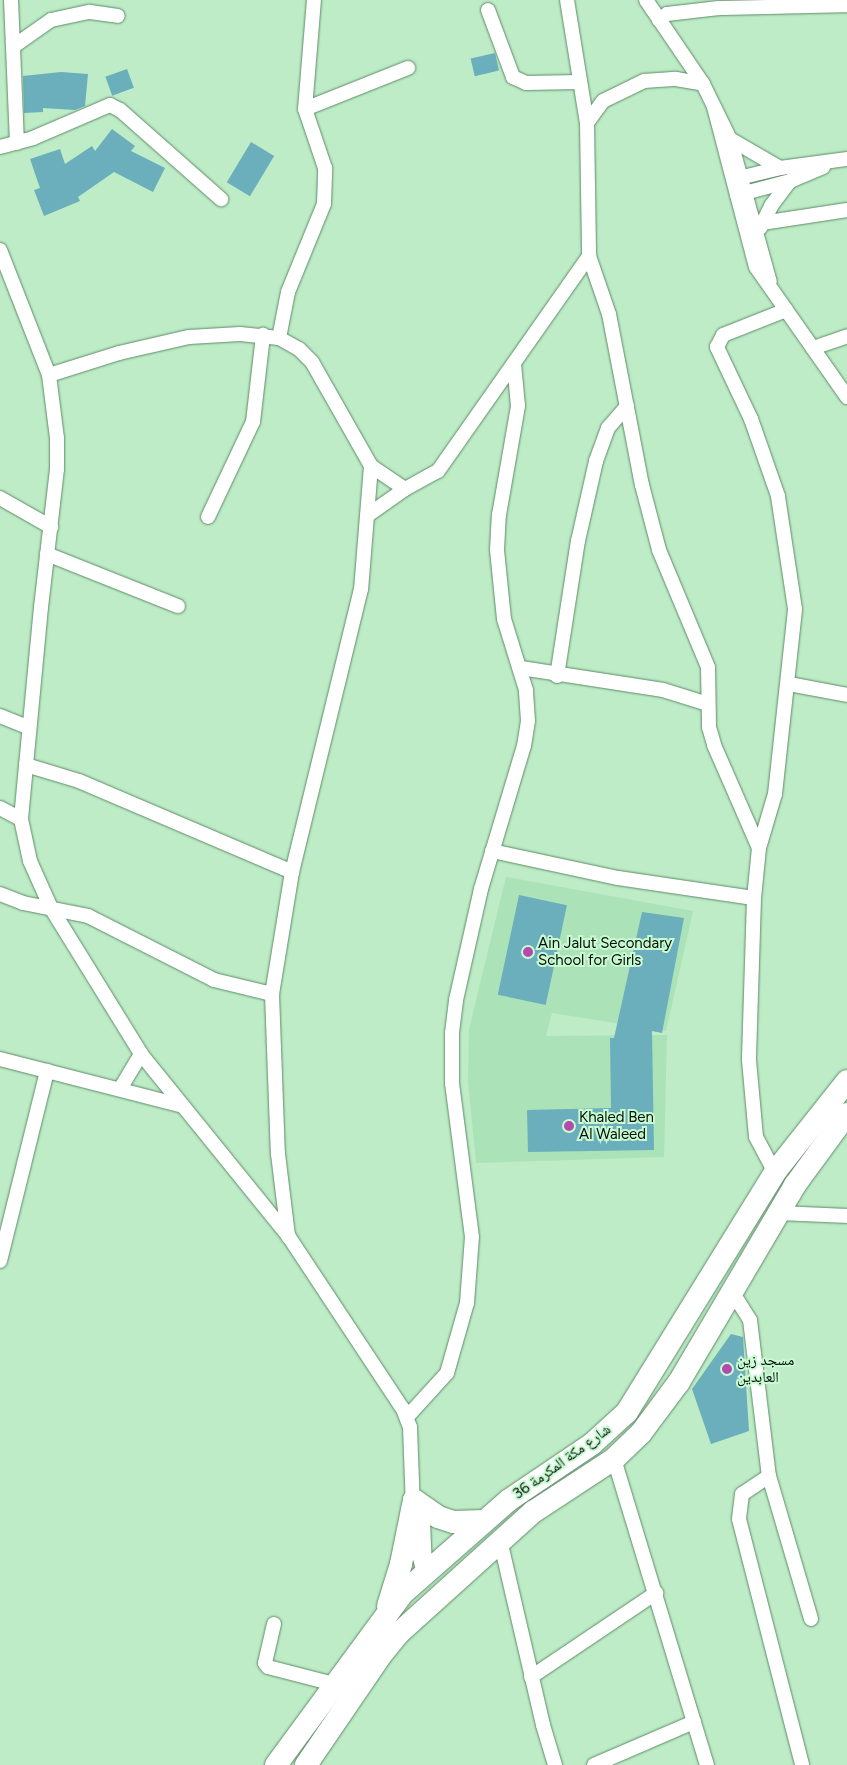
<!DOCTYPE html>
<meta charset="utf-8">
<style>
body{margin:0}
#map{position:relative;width:847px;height:1765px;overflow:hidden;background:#bdecc6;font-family:Figtree,"Noto Naskh Arabic",sans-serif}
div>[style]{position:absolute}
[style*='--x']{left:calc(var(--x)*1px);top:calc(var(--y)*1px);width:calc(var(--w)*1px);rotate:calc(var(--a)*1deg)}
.built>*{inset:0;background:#ace2b7}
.building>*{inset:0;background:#6aafbb;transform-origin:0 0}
.roads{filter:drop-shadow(0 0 1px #5f8b68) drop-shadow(0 0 1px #5f8b68)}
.minor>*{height:14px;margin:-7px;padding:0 7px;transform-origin:7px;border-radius:7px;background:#fff}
.primary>*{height:22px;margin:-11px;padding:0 11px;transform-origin:11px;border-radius:11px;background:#fff}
.dots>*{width:14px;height:14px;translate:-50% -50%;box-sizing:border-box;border:2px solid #cafad3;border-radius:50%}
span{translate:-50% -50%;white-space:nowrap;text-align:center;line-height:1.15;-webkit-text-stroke:4px #cafad3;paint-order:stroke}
.poi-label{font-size:15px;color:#021206}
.left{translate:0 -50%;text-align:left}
.street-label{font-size:15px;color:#021206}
</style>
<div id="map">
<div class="built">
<i style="clip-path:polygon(506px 877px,693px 911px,666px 1031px,552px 1013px,546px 1036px,667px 1035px,664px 1157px,476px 1163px,468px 1081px,469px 1029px)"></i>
</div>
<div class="building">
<i style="left:495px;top:53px;width:18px;height:25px;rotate:77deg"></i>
<i style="left:127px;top:69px;width:20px;height:23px;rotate:70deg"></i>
<i style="clip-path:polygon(61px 72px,88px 74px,85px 106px,75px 110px,43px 108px,43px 112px,24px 113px,23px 76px)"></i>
<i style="clip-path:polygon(112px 129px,135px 146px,131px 151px,165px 168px,153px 192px,114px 172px,78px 197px,80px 201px,44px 216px,34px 190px,40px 188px,30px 159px,60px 149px,65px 164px,92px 146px,95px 151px)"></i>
<i style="left:251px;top:142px;width:27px;height:47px;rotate:31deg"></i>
<i style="left:519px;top:895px;width:49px;height:102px;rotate:12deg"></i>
<i style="clip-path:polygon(642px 912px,684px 918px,662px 1033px,652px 1031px,654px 1150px,528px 1152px,527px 1110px,611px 1108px,610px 1038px,614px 1038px)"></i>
<i style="clip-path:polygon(731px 1334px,743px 1337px,749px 1431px,711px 1444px,692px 1389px)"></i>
</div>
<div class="roads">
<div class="minor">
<i style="--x:11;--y:0;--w:143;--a:87.6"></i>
<i style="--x:567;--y:0;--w:125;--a:80.8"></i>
<i style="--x:587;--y:123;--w:133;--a:89.1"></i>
<i style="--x:589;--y:256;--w:61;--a:71"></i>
<i style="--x:609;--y:314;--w:174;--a:79.1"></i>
<i style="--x:642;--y:485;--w:67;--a:75.3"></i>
<i style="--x:659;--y:550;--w:127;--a:67.3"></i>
<i style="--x:708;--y:667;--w:60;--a:89"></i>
<i style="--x:709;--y:727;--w:19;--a:74"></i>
<i style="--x:714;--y:745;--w:112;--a:66.4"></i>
<i style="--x:759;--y:848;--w:50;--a:95.7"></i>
<i style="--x:754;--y:898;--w:162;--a:91.8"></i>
<i style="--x:749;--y:1060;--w:77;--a:84.8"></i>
<i style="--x:756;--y:1137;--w:40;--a:62"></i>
<i style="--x:646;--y:0;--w:102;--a:55.8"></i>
<i style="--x:703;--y:84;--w:61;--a:63.9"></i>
<i style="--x:730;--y:139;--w:148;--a:74.4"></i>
<i style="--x:488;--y:10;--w:72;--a:69.5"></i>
<i style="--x:513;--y:77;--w:14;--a:25"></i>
<i style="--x:526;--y:83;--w:53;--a:-1.1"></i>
<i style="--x:659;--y:20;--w:10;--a:-37"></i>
<i style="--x:667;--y:14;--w:52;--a:-6.6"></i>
<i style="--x:719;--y:8;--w:128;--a:-1.3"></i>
<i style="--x:14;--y:46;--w:45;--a:-35.1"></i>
<i style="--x:51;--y:20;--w:40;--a:-12"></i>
<i style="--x:90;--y:12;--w:28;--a:8"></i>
<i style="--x:714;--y:107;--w:165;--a:75.3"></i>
<i style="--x:756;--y:267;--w:159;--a:55"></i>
<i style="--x:305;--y:109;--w:111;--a:-21.7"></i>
<i style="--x:587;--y:123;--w:27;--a:-54"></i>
<i style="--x:603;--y:101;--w:46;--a:-26"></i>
<i style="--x:644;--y:81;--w:32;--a:-4"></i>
<i style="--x:676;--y:79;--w:27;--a:10"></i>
<i style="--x:730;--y:139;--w:58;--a:30.1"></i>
<i style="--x:0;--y:147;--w:34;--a:-15"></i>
<i style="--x:33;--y:138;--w:84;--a:-23.2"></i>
<i style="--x:110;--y:105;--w:11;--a:27"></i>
<i style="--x:120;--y:110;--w:135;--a:41.4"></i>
<i style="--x:735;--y:179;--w:46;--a:-13.7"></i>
<i style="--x:780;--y:168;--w:68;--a:-7.7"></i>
<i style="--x:737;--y:195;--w:55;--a:-14.8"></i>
<i style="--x:790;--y:181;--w:36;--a:-23"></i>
<i style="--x:762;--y:223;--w:86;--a:-8.7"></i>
<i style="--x:760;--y:228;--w:25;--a:-63"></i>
<i style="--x:771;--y:206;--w:31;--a:-53"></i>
<i style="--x:0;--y:250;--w:134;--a:68.6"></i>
<i style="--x:49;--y:375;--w:64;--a:82.8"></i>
<i style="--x:57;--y:438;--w:31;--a:90"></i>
<i style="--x:57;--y:469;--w:139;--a:96.6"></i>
<i style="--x:41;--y:607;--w:213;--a:95.4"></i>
<i style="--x:21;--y:819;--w:43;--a:77.9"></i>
<i style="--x:30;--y:861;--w:51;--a:65.9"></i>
<i style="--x:51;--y:908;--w:172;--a:58.3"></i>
<i style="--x:141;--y:1054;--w:235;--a:51"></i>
<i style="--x:289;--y:1237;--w:206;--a:56.5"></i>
<i style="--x:403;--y:1409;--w:19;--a:69"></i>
<i style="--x:410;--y:1427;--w:81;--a:87.9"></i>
<i style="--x:279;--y:338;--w:47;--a:-78.9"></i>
<i style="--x:288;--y:292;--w:95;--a:-67.8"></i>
<i style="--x:324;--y:204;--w:36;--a:-88"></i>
<i style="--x:325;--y:168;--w:62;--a:-108.7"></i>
<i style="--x:305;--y:109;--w:109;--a:-85.3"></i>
<i style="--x:813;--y:348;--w:36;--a:-19"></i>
<i style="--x:49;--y:375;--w:73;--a:-17.4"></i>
<i style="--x:119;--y:353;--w:72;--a:-12.9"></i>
<i style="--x:189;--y:337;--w:51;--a:-3.4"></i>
<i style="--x:240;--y:334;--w:39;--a:6"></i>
<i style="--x:279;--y:338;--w:23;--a:29"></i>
<i style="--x:299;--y:349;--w:18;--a:45"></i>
<i style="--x:312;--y:362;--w:120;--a:60.4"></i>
<i style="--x:371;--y:466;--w:123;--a:94.6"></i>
<i style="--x:361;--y:589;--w:291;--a:103.7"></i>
<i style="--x:292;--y:872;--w:124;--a:99.3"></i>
<i style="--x:272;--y:994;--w:160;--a:87.9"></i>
<i style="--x:278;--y:1154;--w:83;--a:83"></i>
<i style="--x:371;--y:466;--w:41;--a:34.1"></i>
<i style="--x:0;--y:498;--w:59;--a:29.6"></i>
<i style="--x:368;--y:515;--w:45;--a:-35.1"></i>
<i style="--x:405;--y:489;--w:38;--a:-29"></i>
<i style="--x:438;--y:471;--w:263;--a:-54.9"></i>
<i style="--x:208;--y:517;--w:105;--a:-64.7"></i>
<i style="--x:253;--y:422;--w:88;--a:-83.4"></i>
<i style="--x:47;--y:554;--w:141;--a:21.7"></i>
<i style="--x:521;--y:668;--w:144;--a:8.8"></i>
<i style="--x:663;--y:690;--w:47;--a:17.3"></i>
<i style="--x:557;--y:676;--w:137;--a:-81.2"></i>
<i style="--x:578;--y:541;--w:82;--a:-77.3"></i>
<i style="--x:596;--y:461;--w:35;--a:-70"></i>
<i style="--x:608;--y:428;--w:29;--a:-49"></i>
<i style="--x:789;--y:684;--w:59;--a:10.7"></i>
<i style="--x:0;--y:716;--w:31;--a:22"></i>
<i style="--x:26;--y:765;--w:55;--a:16.8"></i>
<i style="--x:79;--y:781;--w:232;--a:23.1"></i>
<i style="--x:0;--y:808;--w:24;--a:28"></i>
<i style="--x:759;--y:848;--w:56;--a:-73.5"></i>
<i style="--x:775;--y:794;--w:186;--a:-83.8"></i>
<i style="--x:795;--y:609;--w:114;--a:-98.6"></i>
<i style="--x:778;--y:496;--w:82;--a:-109.3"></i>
<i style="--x:751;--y:419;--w:80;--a:-115.3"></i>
<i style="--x:717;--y:347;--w:13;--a:-63"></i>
<i style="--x:723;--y:335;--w:68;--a:-21.6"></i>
<i style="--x:492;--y:851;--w:129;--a:12.1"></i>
<i style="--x:618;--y:878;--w:137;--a:8.4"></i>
<i style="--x:0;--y:894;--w:25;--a:21"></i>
<i style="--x:23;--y:903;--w:66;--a:11.3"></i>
<i style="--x:88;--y:916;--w:141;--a:26.9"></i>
<i style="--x:214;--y:980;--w:60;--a:13.6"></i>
<i style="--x:0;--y:1059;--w:189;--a:14.4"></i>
<i style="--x:120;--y:1089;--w:41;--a:-59"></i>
<i style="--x:780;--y:1213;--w:67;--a:2.6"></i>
<i style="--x:0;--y:1261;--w:196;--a:-76.1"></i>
<i style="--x:729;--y:1294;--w:11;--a:38"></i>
<i style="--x:738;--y:1301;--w:22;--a:58"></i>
<i style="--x:750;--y:1320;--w:157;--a:83.1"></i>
<i style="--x:769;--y:1476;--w:149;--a:73.6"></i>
<i style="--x:407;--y:1417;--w:59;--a:-47.7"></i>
<i style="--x:447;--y:1373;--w:73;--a:-74.1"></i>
<i style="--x:467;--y:1303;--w:66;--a:-85.7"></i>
<i style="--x:472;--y:1237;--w:155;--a:-97.4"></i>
<i style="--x:452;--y:1083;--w:50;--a:-90"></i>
<i style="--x:452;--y:1033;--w:33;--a:-83"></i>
<i style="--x:456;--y:1000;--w:114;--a:-77.3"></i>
<i style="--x:481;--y:889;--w:149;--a:-73.3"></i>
<i style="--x:524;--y:746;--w:25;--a:-81"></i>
<i style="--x:528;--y:721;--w:31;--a:-94"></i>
<i style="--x:526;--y:690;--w:74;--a:-107.2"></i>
<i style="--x:504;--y:619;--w:69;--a:-95.8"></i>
<i style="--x:497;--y:550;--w:35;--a:-87"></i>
<i style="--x:499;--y:515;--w:111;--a:-80.1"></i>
<i style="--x:518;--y:406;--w:42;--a:-95.4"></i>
<i style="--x:614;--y:1459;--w:320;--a:73.1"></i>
<i style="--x:769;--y:1476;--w:32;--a:146"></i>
<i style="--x:742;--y:1494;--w:25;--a:97"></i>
<i style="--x:739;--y:1519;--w:254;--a:75.6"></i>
<i style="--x:415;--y:1503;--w:22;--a:68"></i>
<i style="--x:423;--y:1523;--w:44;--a:87.4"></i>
<i style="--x:413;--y:1532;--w:42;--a:75"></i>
<i style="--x:500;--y:1540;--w:190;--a:76.9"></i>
<i style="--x:543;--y:1725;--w:42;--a:73.3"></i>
<i style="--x:274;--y:1624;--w:40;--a:103"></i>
<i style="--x:265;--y:1663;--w:5;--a:53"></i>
<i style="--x:268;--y:1667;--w:68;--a:14.4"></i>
<i style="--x:531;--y:1677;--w:151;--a:-33.9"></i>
<i style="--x:594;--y:1765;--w:109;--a:-23.3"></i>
</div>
<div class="primary">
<i style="--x:388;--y:1606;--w:44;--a:-72.8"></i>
<i style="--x:401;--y:1564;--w:65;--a:-78.5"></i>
<i style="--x:414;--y:1500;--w:29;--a:35"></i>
<i style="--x:438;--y:1517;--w:16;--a:18"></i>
<i style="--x:453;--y:1522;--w:31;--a:-2"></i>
<i style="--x:276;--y:1765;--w:212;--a:-53.6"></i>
<i style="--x:402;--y:1594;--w:142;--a:-41.3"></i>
<i style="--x:509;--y:1500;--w:100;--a:-34"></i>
<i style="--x:592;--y:1444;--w:47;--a:-42.4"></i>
<i style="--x:627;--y:1412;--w:282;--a:-58.3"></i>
<i style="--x:775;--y:1172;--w:116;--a:-51.6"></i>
<i style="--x:306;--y:1765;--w:133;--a:-55.7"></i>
<i style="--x:381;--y:1655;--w:28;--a:-51"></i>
<i style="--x:399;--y:1633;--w:181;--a:-42.1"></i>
<i style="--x:533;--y:1512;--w:97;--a:-33.2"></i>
<i style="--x:614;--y:1459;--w:37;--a:-44"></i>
<i style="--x:641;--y:1433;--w:64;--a:-53.3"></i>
<i style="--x:679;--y:1382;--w:229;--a:-59.5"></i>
<i style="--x:795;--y:1185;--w:88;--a:-53.8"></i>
</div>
</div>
<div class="dots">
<i style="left:528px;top:952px;background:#b44aac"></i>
<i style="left:569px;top:1126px;background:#b44aac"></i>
<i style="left:727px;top:1369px;background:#b44aac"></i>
</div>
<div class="poi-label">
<span class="left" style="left:538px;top:952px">Ain Jalut Secondary<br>School for Girls</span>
<span class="left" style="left:579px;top:1126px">Khaled Ben<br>Al Waleed</span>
<span class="left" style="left:737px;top:1369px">مسجد زين<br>العابدين</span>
</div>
<div class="street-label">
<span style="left:562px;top:1462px;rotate:-36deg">شارع مكة المكرمة 36</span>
</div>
</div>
